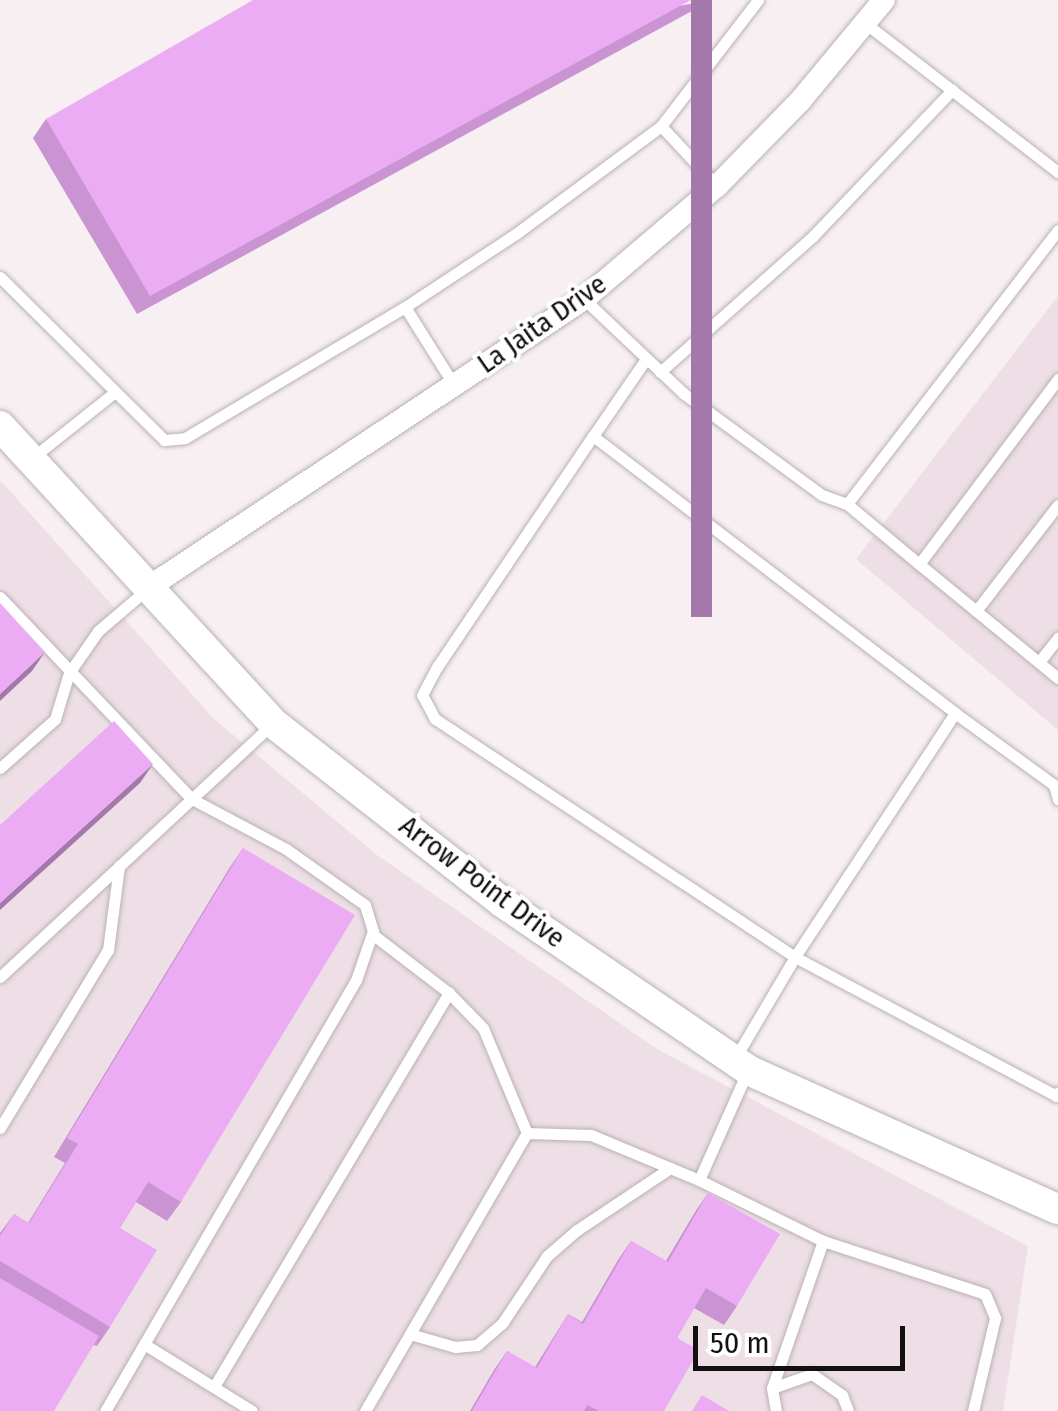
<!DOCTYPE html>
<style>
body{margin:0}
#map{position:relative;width:1058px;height:1411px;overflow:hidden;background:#f7eff2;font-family:"Fira Sans Condensed",sans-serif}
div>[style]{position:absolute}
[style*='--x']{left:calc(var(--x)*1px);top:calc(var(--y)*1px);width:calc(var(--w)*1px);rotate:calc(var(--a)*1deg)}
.built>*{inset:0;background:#eedfe6}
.roads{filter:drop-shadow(0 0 2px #b9b1b4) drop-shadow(0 0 2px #b9b1b4)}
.service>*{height:11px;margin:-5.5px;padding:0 5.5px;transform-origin:5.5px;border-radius:5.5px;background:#fff}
.minor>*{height:22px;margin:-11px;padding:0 11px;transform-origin:11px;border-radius:11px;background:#fff}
.tertiary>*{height:30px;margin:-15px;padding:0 15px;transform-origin:15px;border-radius:15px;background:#fff}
.wall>*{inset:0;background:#ca94d2}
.shaded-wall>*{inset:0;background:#a478ab;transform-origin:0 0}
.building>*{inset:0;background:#ebacf4}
span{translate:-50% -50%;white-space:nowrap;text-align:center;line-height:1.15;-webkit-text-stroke:8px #fff;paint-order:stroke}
.street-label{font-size:28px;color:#121011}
.scale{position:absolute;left:693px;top:1326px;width:212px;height:45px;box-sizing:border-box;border:5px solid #121011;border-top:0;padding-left:12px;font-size:30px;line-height:35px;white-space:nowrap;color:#121011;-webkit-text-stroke:8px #fff;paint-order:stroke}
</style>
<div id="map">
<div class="built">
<i style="clip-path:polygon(1058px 296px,1058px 730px,856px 559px)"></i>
<i style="clip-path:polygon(0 480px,214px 719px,377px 855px,657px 1049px,1028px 1246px,1003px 1411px,0 1411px)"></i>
</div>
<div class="roads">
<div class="service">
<i style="--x:865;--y:23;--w:244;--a:37.7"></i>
<i style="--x:661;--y:126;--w:82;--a:47"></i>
<i style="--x:0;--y:277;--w:231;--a:44.8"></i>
<i style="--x:164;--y:440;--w:21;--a:-5"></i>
<i style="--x:185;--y:438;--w:256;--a:-30.8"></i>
<i style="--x:405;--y:307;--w:134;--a:-33.5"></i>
<i style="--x:517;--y:233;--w:179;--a:-36.6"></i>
<i style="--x:661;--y:126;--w:159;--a:-52.4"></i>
<i style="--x:584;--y:299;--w:137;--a:43.5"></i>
<i style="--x:683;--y:393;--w:172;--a:36.3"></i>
<i style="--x:822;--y:495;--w:27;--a:20"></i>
<i style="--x:847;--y:504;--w:346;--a:-52.4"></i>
<i style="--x:405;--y:307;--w:92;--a:57.9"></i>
<i style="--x:660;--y:372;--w:205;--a:-41.6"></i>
<i style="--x:813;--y:236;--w:202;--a:-46.4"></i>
<i style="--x:1058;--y:379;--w:231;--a:126.9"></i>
<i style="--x:919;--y:564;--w:180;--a:39.4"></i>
<i style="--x:593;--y:436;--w:456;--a:37.4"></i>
<i style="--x:955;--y:713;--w:292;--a:123.3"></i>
<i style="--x:795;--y:957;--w:432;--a:-146.5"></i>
<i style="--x:435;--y:719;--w:27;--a:-118"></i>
<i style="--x:422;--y:695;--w:32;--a:-62"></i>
<i style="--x:437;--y:667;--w:279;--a:-56"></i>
<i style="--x:593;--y:436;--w:93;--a:-55.5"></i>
<i style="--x:32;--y:458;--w:106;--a:-38.5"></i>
<i style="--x:847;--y:504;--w:94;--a:39.8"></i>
<i style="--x:0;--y:597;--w:279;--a:46.5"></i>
<i style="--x:192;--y:799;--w:106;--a:28"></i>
<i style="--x:286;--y:849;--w:97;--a:35.3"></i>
<i style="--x:365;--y:905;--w:27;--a:73"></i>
<i style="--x:373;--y:931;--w:52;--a:109.1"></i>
<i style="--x:356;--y:980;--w:499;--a:120.2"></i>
<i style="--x:976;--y:611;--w:134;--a:-52.3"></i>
<i style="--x:1039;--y:662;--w:31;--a:-52"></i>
<i style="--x:955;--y:713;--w:122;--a:36"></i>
<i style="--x:1054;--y:785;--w:15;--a:74"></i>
<i style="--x:0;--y:768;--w:74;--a:-41.7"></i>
<i style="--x:55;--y:719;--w:48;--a:-73.1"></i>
<i style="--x:69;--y:673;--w:51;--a:-55.4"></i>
<i style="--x:98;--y:631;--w:63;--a:-40.5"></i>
<i style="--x:0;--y:977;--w:369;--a:-42.9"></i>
<i style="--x:449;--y:993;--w:49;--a:45.8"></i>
<i style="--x:483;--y:1028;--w:114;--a:67.3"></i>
<i style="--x:527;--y:1133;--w:64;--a:1.8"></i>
<i style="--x:591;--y:1135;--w:117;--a:22.6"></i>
<i style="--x:734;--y:1060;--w:120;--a:-59.4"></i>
<i style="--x:795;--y:957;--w:296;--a:28"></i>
<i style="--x:1056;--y:1096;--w:4;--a:-63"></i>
<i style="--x:748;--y:1070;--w:120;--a:114"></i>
<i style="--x:699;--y:1180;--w:138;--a:26.2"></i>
<i style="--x:823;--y:1241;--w:170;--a:18.1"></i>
<i style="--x:985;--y:1294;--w:26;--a:67"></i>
<i style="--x:995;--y:1318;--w:96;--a:103.3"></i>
<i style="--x:0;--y:1128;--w:208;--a:-58.8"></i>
<i style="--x:108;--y:950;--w:85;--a:-82.5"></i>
<i style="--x:410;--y:1334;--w:47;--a:16.1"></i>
<i style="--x:455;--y:1347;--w:22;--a:-5"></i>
<i style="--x:477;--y:1345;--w:35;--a:-41"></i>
<i style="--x:503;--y:1322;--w:79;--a:-56.3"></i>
<i style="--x:547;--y:1256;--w:40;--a:-41"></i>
<i style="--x:577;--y:1230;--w:112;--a:-33.7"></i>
<i style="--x:144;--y:1344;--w:127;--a:31.8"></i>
<i style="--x:215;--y:1385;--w:457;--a:-59.2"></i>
<i style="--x:449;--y:993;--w:97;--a:-142.5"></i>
<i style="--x:772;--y:1388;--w:42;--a:-19.3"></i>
<i style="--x:812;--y:1374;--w:37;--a:35"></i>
<i style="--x:842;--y:1395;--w:17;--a:69"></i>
<i style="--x:365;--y:1411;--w:322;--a:-59.8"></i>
<i style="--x:776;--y:1411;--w:23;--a:-100"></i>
<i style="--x:772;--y:1388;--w:156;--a:-70.9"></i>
</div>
<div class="minor">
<i style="--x:149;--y:587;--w:522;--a:-33.51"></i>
<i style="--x:584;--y:299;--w:175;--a:-40.4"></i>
<i style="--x:717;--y:186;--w:119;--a:-45.7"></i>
<i style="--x:800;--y:101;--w:131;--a:-50.3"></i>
</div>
<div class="tertiary">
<i style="--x:0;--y:426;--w:403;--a:47.4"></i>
<i style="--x:273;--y:723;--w:291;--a:38"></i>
<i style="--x:502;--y:902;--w:298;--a:34.3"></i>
<i style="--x:748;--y:1070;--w:340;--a:24.2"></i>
</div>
</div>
<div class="wall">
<i style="clip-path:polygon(712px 0,137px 314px,33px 138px,46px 119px)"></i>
<i style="clip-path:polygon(243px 848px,181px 1202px,167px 1221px,136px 1202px,120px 1228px,110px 1327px,97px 1346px,94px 1345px,0 1411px,0 1233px,14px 1214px,28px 1223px,65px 1163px,54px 1157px,230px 867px)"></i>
<i style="clip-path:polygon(708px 1193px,737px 1306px,724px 1325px,694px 1308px,677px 1338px,664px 1411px,470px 1411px,494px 1370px,507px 1351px,535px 1367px,568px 1314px,582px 1322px,618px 1260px,631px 1241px,666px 1261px,695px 1212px)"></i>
</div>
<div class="shaded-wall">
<i style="left:691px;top:0;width:21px;height:617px"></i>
<i style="clip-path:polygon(45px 652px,32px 671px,0 701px,0 694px)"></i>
<i style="clip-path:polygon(153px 764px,140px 783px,0 910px,0 903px)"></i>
</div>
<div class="building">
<i style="clip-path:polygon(253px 0,691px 0,150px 296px,46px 119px)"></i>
<i style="clip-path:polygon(0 603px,45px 652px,0 694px)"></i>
<i style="clip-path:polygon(114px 721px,153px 764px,0 903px,0 825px)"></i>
<i style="clip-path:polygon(243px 848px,355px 915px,181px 1202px,148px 1182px,120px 1228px,157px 1250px,110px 1327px,0 1261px,0 1236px,14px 1214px,29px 1223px,78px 1144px,67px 1138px)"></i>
<i style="clip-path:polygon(708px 1193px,780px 1234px,737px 1306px,706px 1288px,677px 1338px,699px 1350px,664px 1411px,599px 1411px,587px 1405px,584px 1411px,472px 1411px,507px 1351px,537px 1368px,568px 1314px,583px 1324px,631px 1241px,668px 1262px)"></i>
<i style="clip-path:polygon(0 1278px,99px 1336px,54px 1411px,0 1411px)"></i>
<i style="clip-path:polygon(702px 1395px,729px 1411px,692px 1411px)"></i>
</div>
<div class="street-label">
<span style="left:542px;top:324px;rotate:-35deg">La Jaita Drive</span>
<span style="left:482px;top:882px;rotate:37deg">Arrow Point Drive</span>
</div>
<div class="scale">50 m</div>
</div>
